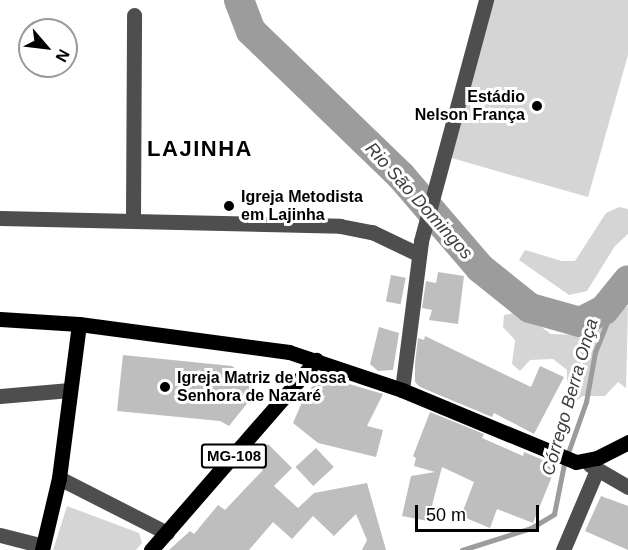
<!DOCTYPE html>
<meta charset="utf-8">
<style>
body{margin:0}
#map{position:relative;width:628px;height:550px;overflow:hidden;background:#fff;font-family:Helvetica,sans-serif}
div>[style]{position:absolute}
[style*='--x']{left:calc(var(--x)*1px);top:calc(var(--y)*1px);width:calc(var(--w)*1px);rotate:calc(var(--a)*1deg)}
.green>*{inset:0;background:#d5d5d5}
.stream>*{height:5px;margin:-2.5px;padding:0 2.5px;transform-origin:2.5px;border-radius:2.5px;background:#9c9c9c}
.river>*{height:30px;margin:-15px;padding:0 15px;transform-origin:15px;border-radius:15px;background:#9c9c9c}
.building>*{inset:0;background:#bebebe;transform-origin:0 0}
.minor>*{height:15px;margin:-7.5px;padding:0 7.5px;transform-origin:7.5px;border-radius:7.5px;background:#4e4e4e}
.major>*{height:15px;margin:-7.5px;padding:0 7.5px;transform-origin:7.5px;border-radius:7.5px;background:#000}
.dots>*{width:16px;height:16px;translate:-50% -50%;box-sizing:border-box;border:3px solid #fff;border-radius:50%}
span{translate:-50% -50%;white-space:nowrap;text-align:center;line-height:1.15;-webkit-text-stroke:6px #fff;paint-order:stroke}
.shield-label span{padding:2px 4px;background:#fff;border:2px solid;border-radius:4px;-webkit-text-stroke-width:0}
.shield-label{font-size:15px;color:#000;font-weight:700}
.poi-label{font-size:16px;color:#000;font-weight:700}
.right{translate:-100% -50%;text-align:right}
.left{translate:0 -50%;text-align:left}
.water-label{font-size:18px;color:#3d3d3d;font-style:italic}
.district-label{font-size:22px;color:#000;font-weight:700;letter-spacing:1.5px}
.north{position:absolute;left:18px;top:18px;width:60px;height:60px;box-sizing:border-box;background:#fff;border:2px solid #999;border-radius:50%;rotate:118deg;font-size:16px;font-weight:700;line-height:24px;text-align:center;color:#000}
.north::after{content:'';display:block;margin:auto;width:21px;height:27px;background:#000;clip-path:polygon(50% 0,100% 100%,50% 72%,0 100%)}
.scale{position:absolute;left:415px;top:505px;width:124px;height:27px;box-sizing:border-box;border:3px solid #000;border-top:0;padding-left:8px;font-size:18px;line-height:21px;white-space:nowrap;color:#000;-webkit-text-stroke:4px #fff;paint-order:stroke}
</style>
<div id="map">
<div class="green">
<i style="clip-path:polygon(489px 0,628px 0,628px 55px,588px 197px,448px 157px)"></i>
<i style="clip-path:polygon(619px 207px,628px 209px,628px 234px,615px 246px,587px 291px,569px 295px,519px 260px,525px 250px,562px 261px,575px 261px,606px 213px)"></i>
<i style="clip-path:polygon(628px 306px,626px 388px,618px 382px,605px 396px,583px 396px,573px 403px,567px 394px,567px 370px,553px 359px,530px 360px,520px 371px,512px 364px,515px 340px,503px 327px,504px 315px,521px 312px,551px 334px,582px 335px)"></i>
<i style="clip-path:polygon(67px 506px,139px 533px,142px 543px,136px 550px,53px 550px)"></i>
</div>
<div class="stream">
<i style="--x:462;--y:550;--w:72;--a:-17.7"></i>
<i style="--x:531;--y:528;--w:27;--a:-31"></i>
<i style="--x:554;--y:514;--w:51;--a:-78.7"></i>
<i style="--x:564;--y:464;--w:66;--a:-70.5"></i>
<i style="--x:586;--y:402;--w:51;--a:-79.8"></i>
<i style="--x:595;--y:352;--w:59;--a:-68.2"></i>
</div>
<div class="river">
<i style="--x:239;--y:0;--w:33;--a:69"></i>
<i style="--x:251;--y:31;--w:209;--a:44"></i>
<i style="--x:401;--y:176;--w:121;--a:49.3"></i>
<i style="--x:480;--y:268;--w:64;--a:38.7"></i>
<i style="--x:530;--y:308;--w:52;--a:15.6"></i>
<i style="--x:580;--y:322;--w:27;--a:-27"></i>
<i style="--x:604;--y:310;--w:38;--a:-51"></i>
</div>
<div class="building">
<i style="clip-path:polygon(438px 272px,464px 276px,458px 324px,429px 320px,432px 310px,422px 308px,426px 281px,436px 283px)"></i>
<i style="left:391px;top:275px;width:15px;height:27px;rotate:11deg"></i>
<i style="clip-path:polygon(379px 327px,399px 333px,393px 370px,378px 371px,370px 364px)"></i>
<i style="clip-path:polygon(425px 336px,531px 387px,540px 366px,564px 377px,534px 434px,494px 413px,492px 417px,420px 387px,415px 382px,415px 363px,418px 338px,424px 340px)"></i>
<i style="clip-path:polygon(123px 355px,232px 366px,251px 381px,253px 396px,229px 426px,220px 421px,117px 411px)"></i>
<i style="clip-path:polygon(322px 376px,383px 394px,367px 426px,383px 430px,376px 457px,318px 443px,293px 423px,305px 395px)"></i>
<i style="clip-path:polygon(430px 412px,484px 434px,482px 438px,523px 456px,524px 452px,543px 460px,542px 463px,555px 469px,533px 523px,497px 509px,490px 528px,461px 516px,474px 482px,442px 467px,428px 521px,402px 516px,411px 476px,435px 472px,414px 466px,416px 458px,413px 456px)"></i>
<i style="clip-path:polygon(268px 444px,292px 468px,274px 486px,298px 508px,314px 493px,367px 483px,386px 550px,362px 550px,367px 540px,356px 514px,334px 536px,313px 516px,292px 539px,273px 522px,249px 550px,169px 550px,190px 531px,194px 534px,218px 505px,225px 510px,263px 470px,256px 463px,262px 458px,258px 454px)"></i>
<i style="left:316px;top:448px;width:26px;height:28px;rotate:47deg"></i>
<i style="clip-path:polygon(601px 496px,628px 506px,628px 550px,585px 531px)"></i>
</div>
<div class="minor">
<i style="--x:0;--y:218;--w:340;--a:1.3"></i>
<i style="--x:340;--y:226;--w:33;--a:11"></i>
<i style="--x:372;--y:232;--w:51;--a:25.6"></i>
<i style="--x:133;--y:219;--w:204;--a:-89.7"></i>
<i style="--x:402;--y:390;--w:150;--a:-82.7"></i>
<i style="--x:421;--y:241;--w:250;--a:-74.9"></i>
<i style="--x:0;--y:396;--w:70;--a:-4.9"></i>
<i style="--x:590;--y:465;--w:44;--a:30.1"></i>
<i style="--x:59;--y:478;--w:121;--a:27"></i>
<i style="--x:0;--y:535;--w:44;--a:14.3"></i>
<i style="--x:563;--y:550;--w:87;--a:-67"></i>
</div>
<div class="major">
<i style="--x:0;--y:319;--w:79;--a:3.6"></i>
<i style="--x:79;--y:324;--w:212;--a:7.6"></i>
<i style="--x:289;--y:352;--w:119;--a:18.6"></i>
<i style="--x:402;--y:390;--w:188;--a:22.5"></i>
<i style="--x:576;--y:462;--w:21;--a:-11"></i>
<i style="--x:597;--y:458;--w:35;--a:-27"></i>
<i style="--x:42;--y:550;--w:74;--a:-76.7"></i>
<i style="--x:59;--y:478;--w:155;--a:-82.6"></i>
<i style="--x:151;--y:550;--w:252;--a:-49"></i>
</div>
<div class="dots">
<i style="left:537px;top:106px;background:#000"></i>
<i style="left:229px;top:206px;background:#000"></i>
<i style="left:165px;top:387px;background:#000"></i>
</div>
<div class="shield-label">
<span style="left:234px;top:456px">MG-108</span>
</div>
<div class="poi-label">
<span class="right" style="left:525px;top:106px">Estádio<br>Nelson França</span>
<span class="left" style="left:241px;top:206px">Igreja Metodista<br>em Lajinha</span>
<span class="left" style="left:177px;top:387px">Igreja Matriz de Nossa<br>Senhora de Nazaré</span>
</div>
<div class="water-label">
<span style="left:419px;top:201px;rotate:48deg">Rio São Domingos</span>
<span style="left:570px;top:397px;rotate:-74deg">Córrego Berra Onça</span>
</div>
<div class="district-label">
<span style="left:200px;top:149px">LAJINHA</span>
</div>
<div class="north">N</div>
<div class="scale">50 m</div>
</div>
